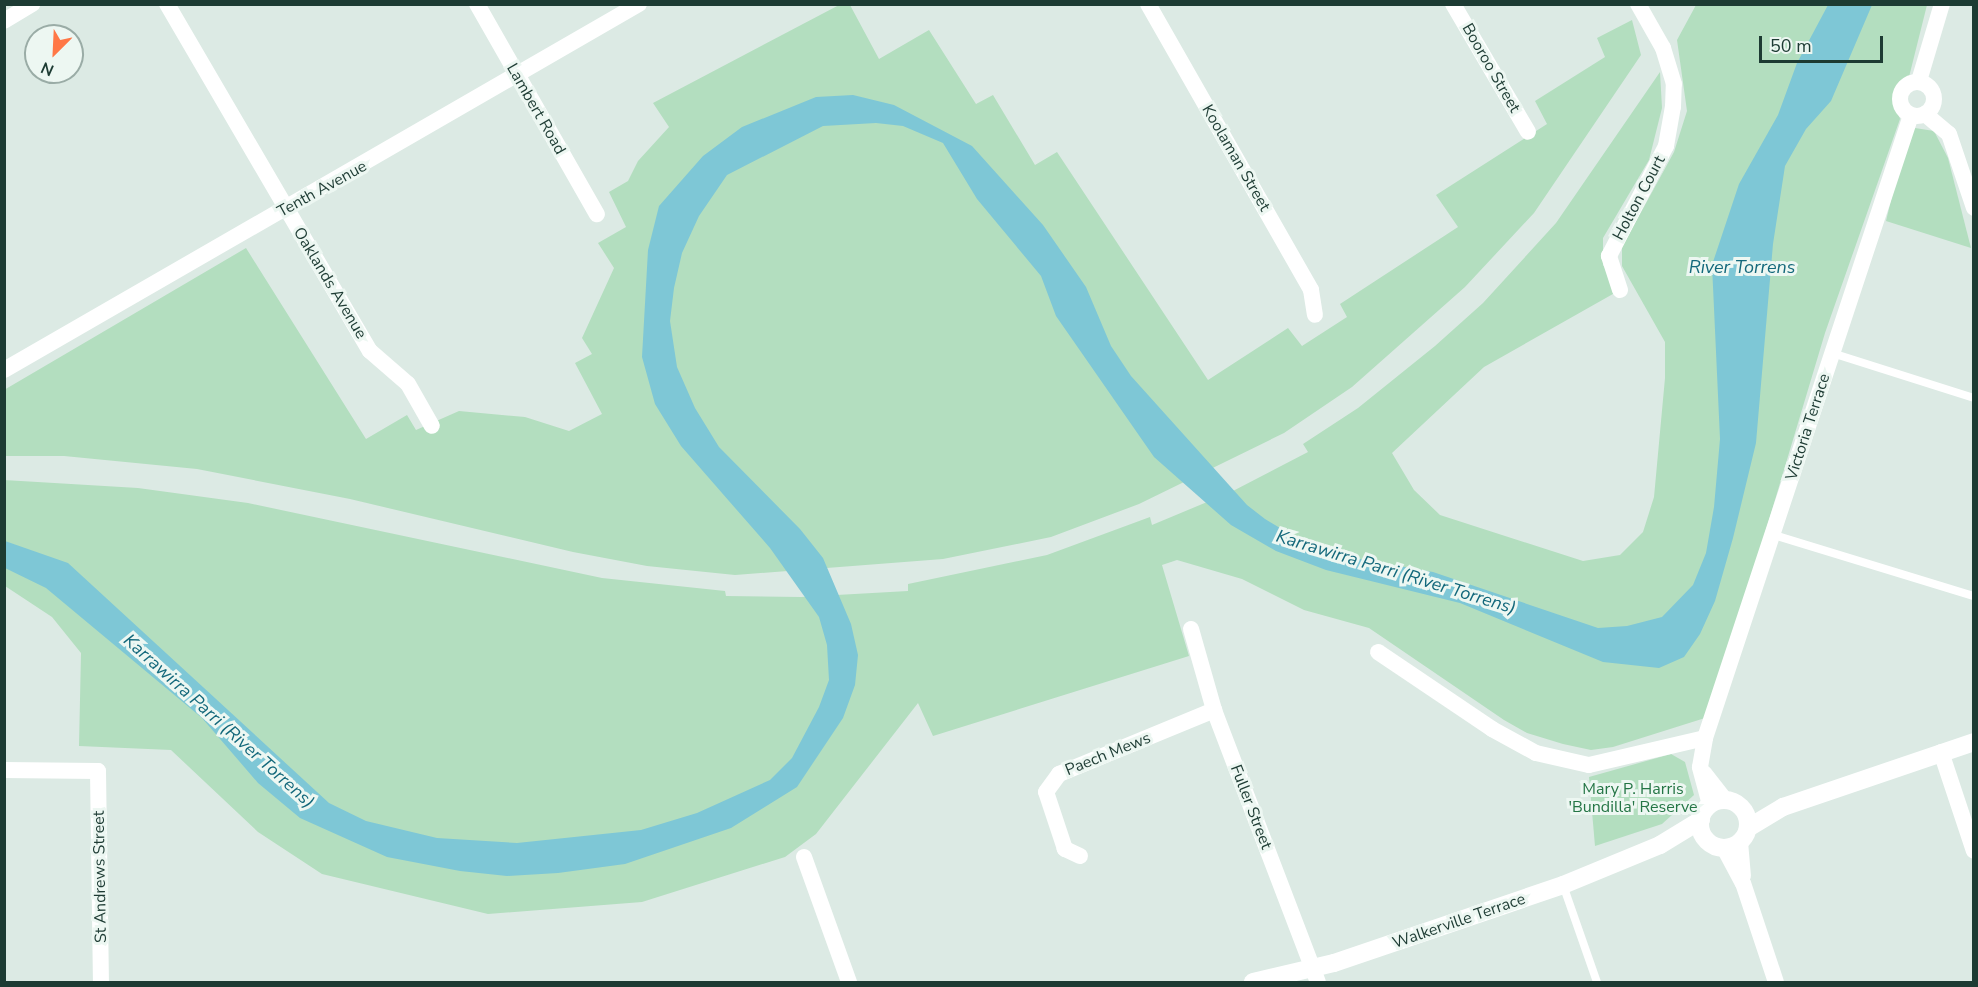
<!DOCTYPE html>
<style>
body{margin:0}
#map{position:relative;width:1978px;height:987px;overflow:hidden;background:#dceae4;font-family:"Nunito Sans",sans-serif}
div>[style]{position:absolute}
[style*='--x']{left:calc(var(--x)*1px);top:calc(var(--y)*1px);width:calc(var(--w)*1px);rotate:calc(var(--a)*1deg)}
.green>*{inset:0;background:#b3debf}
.water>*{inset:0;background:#7ec7d6}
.service>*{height:8px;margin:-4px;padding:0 4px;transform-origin:4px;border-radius:4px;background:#fff}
.minor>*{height:16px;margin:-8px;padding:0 8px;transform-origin:8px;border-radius:8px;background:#fff}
.minor>.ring{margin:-8px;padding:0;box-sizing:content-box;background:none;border:16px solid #fff;border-radius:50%}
.tertiary>*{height:18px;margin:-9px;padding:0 9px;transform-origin:9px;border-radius:9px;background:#fff}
.tertiary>.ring{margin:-9px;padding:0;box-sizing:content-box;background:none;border:18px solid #fff;border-radius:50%}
span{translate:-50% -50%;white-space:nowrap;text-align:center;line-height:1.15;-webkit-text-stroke:6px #edf7f2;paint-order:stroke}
.street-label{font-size:16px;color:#1d3b33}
.park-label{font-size:16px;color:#247545}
.water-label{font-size:18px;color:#13687b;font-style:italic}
.frame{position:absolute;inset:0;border:6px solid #1d3b33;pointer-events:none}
.north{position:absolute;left:24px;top:24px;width:60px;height:60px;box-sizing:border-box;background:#edf7f2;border:2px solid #9aaca6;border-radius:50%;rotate:204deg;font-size:16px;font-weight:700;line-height:24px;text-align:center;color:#1d3b33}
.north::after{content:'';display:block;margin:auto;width:21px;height:27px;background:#ff7746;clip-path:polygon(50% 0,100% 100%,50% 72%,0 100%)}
.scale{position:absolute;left:1759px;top:36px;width:124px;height:27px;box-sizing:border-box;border:3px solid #1d3b33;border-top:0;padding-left:8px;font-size:18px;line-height:21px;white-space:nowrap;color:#1d3b33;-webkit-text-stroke:4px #edf7f2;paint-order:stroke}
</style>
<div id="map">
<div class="green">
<i style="clip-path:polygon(841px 4px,850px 5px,879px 59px,929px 30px,976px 104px,993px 95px,1035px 165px,1057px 152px,1208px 380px,1288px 328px,1302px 346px,1347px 317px,1340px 304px,1458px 227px,1436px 195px,1547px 124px,1535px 101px,1605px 57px,1597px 38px,1632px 20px,1641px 55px,1534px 213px,1465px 287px,1352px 387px,1284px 433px,1139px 504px,1051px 537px,943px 559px,735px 575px,647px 566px,573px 552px,350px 499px,197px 469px,64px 456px,5px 456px,4px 390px,246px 248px,366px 439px,407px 415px,416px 430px,459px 411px,525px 417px,569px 431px,602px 414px,575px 363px,592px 354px,582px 338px,614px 268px,598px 243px,626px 227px,609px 192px,628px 181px,638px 161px,669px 127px,653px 103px)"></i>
<i style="clip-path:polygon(1696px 5px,1927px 5px,1909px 77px,1894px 97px,1900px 119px,1825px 333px,1730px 650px,1705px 718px,1613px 747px,1591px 750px,1563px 744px,1527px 733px,1504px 720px,1369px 628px,1304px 610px,1242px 579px,1177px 560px,1162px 565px,1189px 656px,933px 736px,918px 703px,816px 834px,785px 857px,642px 902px,488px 914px,322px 874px,258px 832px,171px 750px,79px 746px,81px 653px,52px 617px,5px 586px,4px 480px,138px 488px,248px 503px,602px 578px,725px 591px,726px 596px,801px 597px,908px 591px,908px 584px,1047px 555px,1150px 517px,1152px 525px,1231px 492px,1308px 452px,1303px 444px,1358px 408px,1435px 346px,1483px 303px,1556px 223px,1660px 72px,1662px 108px,1649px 160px,1603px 238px,1603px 265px,1620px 290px,1484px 367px,1392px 453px,1414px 490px,1440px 515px,1583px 561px,1620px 555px,1643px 532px,1654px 497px,1665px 378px,1665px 342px,1622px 266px,1622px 247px,1674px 152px,1687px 111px,1677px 40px)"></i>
<i style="clip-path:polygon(1915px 128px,1934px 131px,1948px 158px,1971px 248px,1886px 221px,1906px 138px)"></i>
<i style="clip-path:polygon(1671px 754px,1685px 762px,1694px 795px,1662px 824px,1595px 846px,1589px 777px)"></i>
</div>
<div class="water">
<i style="clip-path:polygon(1828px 5px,1872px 5px,1831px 101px,1806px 129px,1785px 166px,1773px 244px,1756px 443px,1733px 538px,1715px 601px,1700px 634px,1684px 657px,1659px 668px,1603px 662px,1460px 603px,1326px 570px,1276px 551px,1231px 525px,1154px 457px,1056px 316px,1041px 276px,977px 199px,943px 143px,903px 126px,876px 123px,823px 126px,727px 175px,699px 216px,682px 253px,674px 288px,670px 321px,677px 367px,695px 408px,719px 447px,800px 529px,823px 558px,851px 624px,858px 655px,855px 685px,843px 718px,797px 787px,731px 828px,625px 864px,558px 873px,507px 876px,460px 871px,387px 857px,300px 818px,258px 783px,202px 718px,46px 588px,5px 568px,5px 541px,68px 563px,329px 803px,366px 821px,437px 838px,517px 843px,641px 830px,697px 813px,770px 780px,792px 758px,819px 707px,829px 680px,827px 645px,819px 617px,770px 548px,681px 446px,655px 404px,642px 357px,648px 250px,659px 206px,703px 156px,742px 127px,816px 97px,853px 95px,894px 105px,972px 146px,1043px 225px,1086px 287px,1111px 346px,1131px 376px,1247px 505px,1265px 519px,1300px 540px,1349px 557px,1433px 572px,1598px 628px,1627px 626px,1662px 617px,1693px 585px,1706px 553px,1714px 507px,1720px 439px,1712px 265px,1739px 184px,1778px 115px,1797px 63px)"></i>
</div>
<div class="service">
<i style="--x:1832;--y:353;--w:149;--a:17.6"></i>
<i style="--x:1774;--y:535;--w:209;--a:17"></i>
<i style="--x:1563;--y:885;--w:103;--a:70.7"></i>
</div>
<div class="minor">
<i style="--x:167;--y:4;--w:402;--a:59.7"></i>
<i style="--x:370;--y:351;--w:50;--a:41"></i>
<i style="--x:408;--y:384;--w:48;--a:60.3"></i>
<i style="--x:477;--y:4;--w:242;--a:60.3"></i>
<i style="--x:1148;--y:4;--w:329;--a:60.3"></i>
<i style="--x:1311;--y:290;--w:25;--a:81"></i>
<i style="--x:1453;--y:4;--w:148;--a:59.6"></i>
<i style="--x:4;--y:21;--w:33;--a:-31"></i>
<i style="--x:1919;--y:81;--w:80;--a:-73.4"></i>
<i class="ring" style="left:1900px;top:82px;width:18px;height:18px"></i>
<i style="--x:1925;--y:114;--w:31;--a:40"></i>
<i style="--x:1949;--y:134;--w:78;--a:71.3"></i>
<i style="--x:1620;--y:290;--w:36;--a:-108"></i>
<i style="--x:1609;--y:256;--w:124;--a:-62.6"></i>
<i style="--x:1666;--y:146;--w:40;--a:-80"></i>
<i style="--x:1673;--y:107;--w:23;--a:-88"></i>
<i style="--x:1674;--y:84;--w:38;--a:-107"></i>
<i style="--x:1663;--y:48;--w:51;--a:-119.6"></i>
<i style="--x:4;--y:370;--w:733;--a:-29.96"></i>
<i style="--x:1191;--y:629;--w:84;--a:74.1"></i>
<i style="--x:1214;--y:710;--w:291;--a:69.1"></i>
<i style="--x:1378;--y:652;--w:138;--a:34"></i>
<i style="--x:1492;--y:729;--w:50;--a:28.6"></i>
<i style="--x:1536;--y:753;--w:54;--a:12.8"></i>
<i style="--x:1589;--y:765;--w:119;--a:-13.1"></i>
<i style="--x:1941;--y:752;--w:104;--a:71.6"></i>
<i style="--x:4;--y:770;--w:94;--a:0.6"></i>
<i style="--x:98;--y:771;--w:211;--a:89.2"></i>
<i style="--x:1704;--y:773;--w:34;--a:52"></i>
<i style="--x:1710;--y:805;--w:39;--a:-105"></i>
<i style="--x:1700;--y:767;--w:29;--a:-80"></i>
<i style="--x:1705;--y:738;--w:656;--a:-71.7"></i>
<i style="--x:1740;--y:842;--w:34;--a:85"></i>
<i style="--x:1724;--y:848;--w:40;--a:62"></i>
<i style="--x:1743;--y:883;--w:104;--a:71.6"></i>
<i style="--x:1080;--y:856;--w:17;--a:-155"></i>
<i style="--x:1065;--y:849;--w:60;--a:-108.4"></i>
<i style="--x:1046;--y:792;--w:22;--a:-54"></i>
<i style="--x:1059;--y:774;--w:168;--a:-22.4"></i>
<i style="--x:804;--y:857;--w:133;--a:70.2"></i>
</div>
<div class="tertiary">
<i class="ring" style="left:1700px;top:800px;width:30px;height:30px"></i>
<i style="--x:1748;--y:828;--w:41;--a:-31"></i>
<i style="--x:1783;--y:807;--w:202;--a:-18.8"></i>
<i style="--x:1253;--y:982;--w:83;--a:-13.2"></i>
<i style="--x:1334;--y:963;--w:242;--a:-18.8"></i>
<i style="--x:1563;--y:885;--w:105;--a:-22.4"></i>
<i style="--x:1660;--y:845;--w:48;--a:-31.4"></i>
</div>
<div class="street-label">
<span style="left:1491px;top:68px;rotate:60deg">Booroo Street</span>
<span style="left:536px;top:109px;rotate:60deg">Lambert Road</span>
<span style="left:1236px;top:158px;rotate:60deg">Koolaman Street</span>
<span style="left:322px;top:189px;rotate:-29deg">Tenth Avenue</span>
<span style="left:1639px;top:198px;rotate:-62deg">Holton Court</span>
<span style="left:330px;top:283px;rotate:59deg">Oaklands Avenue</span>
<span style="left:1808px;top:427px;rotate:-72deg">Victoria Terrace</span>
<span style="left:1108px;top:754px;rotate:-22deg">Paech Mews</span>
<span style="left:1251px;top:807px;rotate:69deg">Fuller Street</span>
<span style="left:100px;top:877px;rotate:-91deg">St Andrews Street</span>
<span style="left:1459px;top:921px;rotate:-19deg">Walkerville Terrace</span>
</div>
<div class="park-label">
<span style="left:1633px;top:798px">Mary P. Harris<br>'Bundilla' Reserve</span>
</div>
<div class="water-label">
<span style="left:1742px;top:267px">River Torrens</span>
<span style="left:1396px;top:572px;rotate:17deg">Karrawirra Parri (River Torrens)</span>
<span style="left:219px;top:721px;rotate:42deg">Karrawirra Parri (River Torrens)</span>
</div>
<div class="frame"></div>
<div class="north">N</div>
<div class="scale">50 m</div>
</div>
